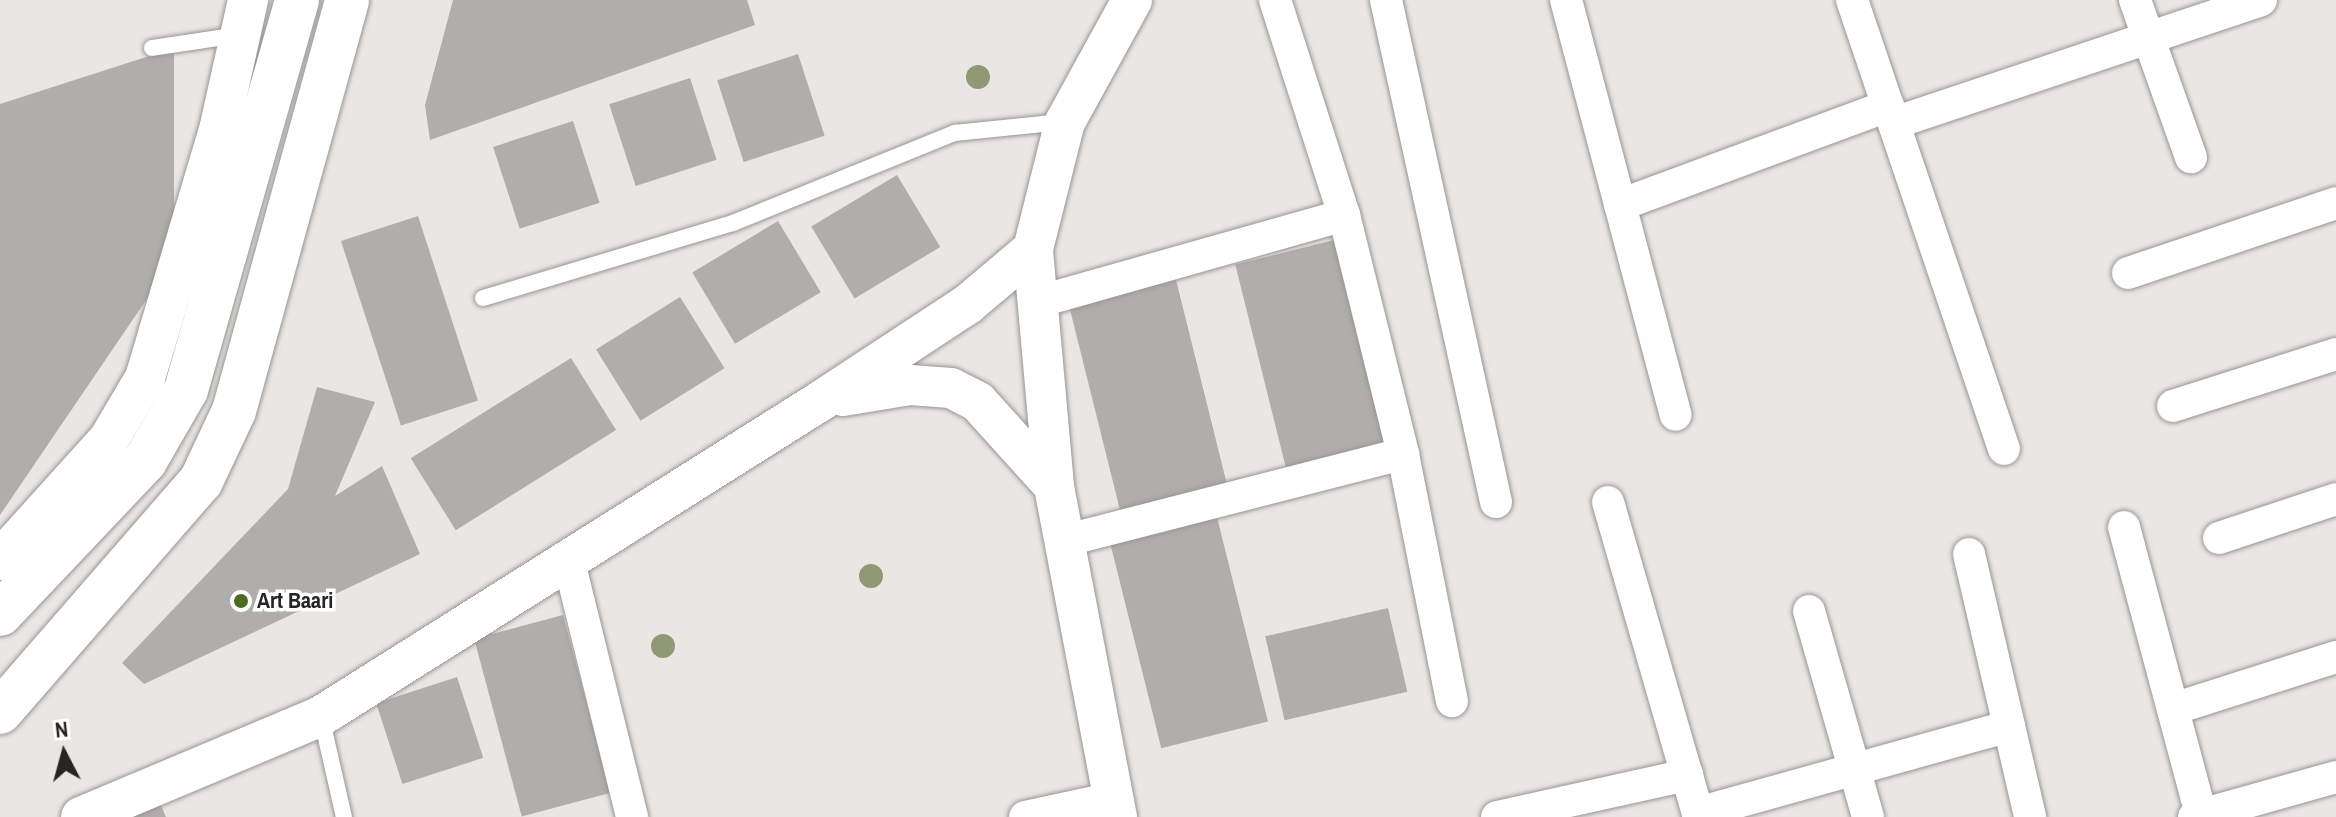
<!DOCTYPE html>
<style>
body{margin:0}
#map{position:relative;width:2336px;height:817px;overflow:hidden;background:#e9e6e3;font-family:"Archivo Narrow",sans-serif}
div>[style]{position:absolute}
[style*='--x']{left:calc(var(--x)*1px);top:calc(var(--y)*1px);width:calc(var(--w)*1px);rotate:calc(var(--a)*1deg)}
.building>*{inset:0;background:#b0aeab;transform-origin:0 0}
.roads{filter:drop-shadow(0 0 2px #979593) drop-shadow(0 0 2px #979593)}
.service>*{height:16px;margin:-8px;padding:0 8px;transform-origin:8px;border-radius:8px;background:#fff}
.minor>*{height:32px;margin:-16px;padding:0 16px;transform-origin:16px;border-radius:16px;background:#fff}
.tertiary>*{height:40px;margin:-20px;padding:0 20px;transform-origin:20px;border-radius:20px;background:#fff}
.secondary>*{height:44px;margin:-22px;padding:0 22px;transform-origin:22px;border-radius:22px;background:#fff}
.trees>*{width:24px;height:24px;margin:-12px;border-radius:50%;background:#909876}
.dots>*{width:22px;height:22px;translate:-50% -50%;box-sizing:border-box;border:4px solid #fff;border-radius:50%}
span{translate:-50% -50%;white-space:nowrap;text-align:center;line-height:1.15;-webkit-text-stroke:7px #fff;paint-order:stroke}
.poi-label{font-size:22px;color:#262524;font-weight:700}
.left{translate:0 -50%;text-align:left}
.north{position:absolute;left:24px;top:713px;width:80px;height:80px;-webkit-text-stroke:6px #fff;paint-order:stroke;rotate:354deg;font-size:22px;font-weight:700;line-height:32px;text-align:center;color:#262524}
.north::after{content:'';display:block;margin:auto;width:28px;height:36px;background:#262524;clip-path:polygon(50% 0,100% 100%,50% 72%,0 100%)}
</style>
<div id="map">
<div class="building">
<i style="clip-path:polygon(453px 0,747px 0,755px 25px,430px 140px,425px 105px)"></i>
<i style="clip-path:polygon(174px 48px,174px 259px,0 515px,0 104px)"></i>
<i style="left:798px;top:54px;width:86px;height:85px;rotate:72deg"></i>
<i style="left:690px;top:78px;width:86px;height:85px;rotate:72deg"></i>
<i style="left:573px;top:121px;width:86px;height:84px;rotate:72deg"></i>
<i style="left:897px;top:175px;width:84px;height:100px;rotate:59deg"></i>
<i style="left:418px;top:216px;width:194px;height:81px;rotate:72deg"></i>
<i style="left:778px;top:221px;width:83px;height:100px;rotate:59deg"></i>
<i style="left:1342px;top:238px;width:216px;height:110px;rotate:76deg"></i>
<i style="left:1176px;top:280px;width:216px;height:110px;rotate:76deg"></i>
<i style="left:680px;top:297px;width:84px;height:99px;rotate:58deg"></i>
<i style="left:571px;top:358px;width:85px;height:189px;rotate:58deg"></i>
<i style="clip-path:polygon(317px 387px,375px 402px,335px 496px,382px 466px,420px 554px,144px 684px,122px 663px,288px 489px)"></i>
<i style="left:1216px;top:513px;width:215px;height:110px;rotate:76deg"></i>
<i style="left:1388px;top:608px;width:86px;height:126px;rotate:77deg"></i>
<i style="left:563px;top:615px;width:184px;height:92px;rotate:75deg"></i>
<i style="left:457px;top:677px;width:85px;height:85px;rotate:72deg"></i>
<i style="clip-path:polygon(155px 792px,166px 817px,100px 817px)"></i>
</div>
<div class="roads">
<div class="service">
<i style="--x:152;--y:48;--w:87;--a:-8.6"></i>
<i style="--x:483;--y:298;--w:261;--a:-16.7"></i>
<i style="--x:733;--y:223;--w:240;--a:-22.1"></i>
<i style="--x:955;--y:133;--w:110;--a:-5.8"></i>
<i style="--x:321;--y:716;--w:104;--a:77.2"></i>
</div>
<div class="minor">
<i style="--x:1275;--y:0;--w:226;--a:72.2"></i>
<i style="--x:1344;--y:215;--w:246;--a:76.1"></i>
<i style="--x:1403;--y:454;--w:252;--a:78.8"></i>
<i style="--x:1386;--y:0;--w:514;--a:77.64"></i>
<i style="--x:1566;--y:0;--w:429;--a:75.2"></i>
<i style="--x:1852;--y:0;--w:474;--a:71.3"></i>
<i style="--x:2135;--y:0;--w:167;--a:70.4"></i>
<i style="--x:1894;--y:123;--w:387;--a:-18.5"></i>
<i style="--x:1620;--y:205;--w:286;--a:-20.3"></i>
<i style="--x:2128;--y:273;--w:219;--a:-18.6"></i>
<i style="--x:1037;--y:302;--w:319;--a:-15.8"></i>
<i style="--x:2173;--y:406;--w:171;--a:-17.7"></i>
<i style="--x:1608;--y:502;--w:328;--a:73.9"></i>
<i style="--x:2124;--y:527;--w:298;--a:75"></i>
<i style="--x:2219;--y:538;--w:123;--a:-18.4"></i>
<i style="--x:1067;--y:540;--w:347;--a:-14.4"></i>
<i style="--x:1969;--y:554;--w:270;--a:76.9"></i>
<i style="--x:568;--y:558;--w:267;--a:76.1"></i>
<i style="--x:1809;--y:611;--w:214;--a:74"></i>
<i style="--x:2173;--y:709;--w:171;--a:-17.7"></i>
<i style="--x:1698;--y:813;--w:323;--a:-15.6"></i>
<i style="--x:1025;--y:817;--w:90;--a:-12.2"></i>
<i style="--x:1497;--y:817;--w:195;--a:-12.5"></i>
<i style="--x:2194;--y:817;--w:148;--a:-15.7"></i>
</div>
<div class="tertiary">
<i style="--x:843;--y:396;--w:68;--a:-9.3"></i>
<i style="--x:910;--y:385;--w:41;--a:4.2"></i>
<i style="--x:951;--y:388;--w:30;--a:27"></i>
<i style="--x:978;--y:402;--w:113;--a:47.9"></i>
<i style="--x:0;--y:560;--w:163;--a:-48"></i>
<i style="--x:109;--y:439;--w:71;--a:-59.5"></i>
<i style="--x:145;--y:378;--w:259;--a:-73.4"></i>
<i style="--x:219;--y:130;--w:133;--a:-77.4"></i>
<i style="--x:81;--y:817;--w:260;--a:-22.8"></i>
<i style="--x:321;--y:716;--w:589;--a:-32.23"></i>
<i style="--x:819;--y:402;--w:178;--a:-33.3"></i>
<i style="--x:968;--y:304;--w:85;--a:-40.2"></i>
<i style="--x:1117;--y:817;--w:337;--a:-100.8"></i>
<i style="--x:1054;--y:486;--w:238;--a:-95.1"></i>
<i style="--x:1033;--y:249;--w:131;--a:-75.9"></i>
<i style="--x:1065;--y:122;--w:139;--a:-61.2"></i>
</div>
<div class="secondary">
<i style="--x:0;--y:614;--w:211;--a:-46.5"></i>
<i style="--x:145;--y:461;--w:82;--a:-60"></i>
<i style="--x:186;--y:390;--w:405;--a:-74.1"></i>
<i style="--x:0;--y:712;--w:306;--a:-49"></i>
<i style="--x:201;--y:481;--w:77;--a:-64.8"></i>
<i style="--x:234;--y:411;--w:426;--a:-74.6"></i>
</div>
</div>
<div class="trees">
<i style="left:978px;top:77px"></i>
<i style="left:871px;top:576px"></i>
<i style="left:663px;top:646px"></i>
</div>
<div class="dots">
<i style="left:241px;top:601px;background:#4e6d22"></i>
</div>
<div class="poi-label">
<span class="left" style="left:257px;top:601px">Art Baari</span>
</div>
<div class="north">N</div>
</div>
